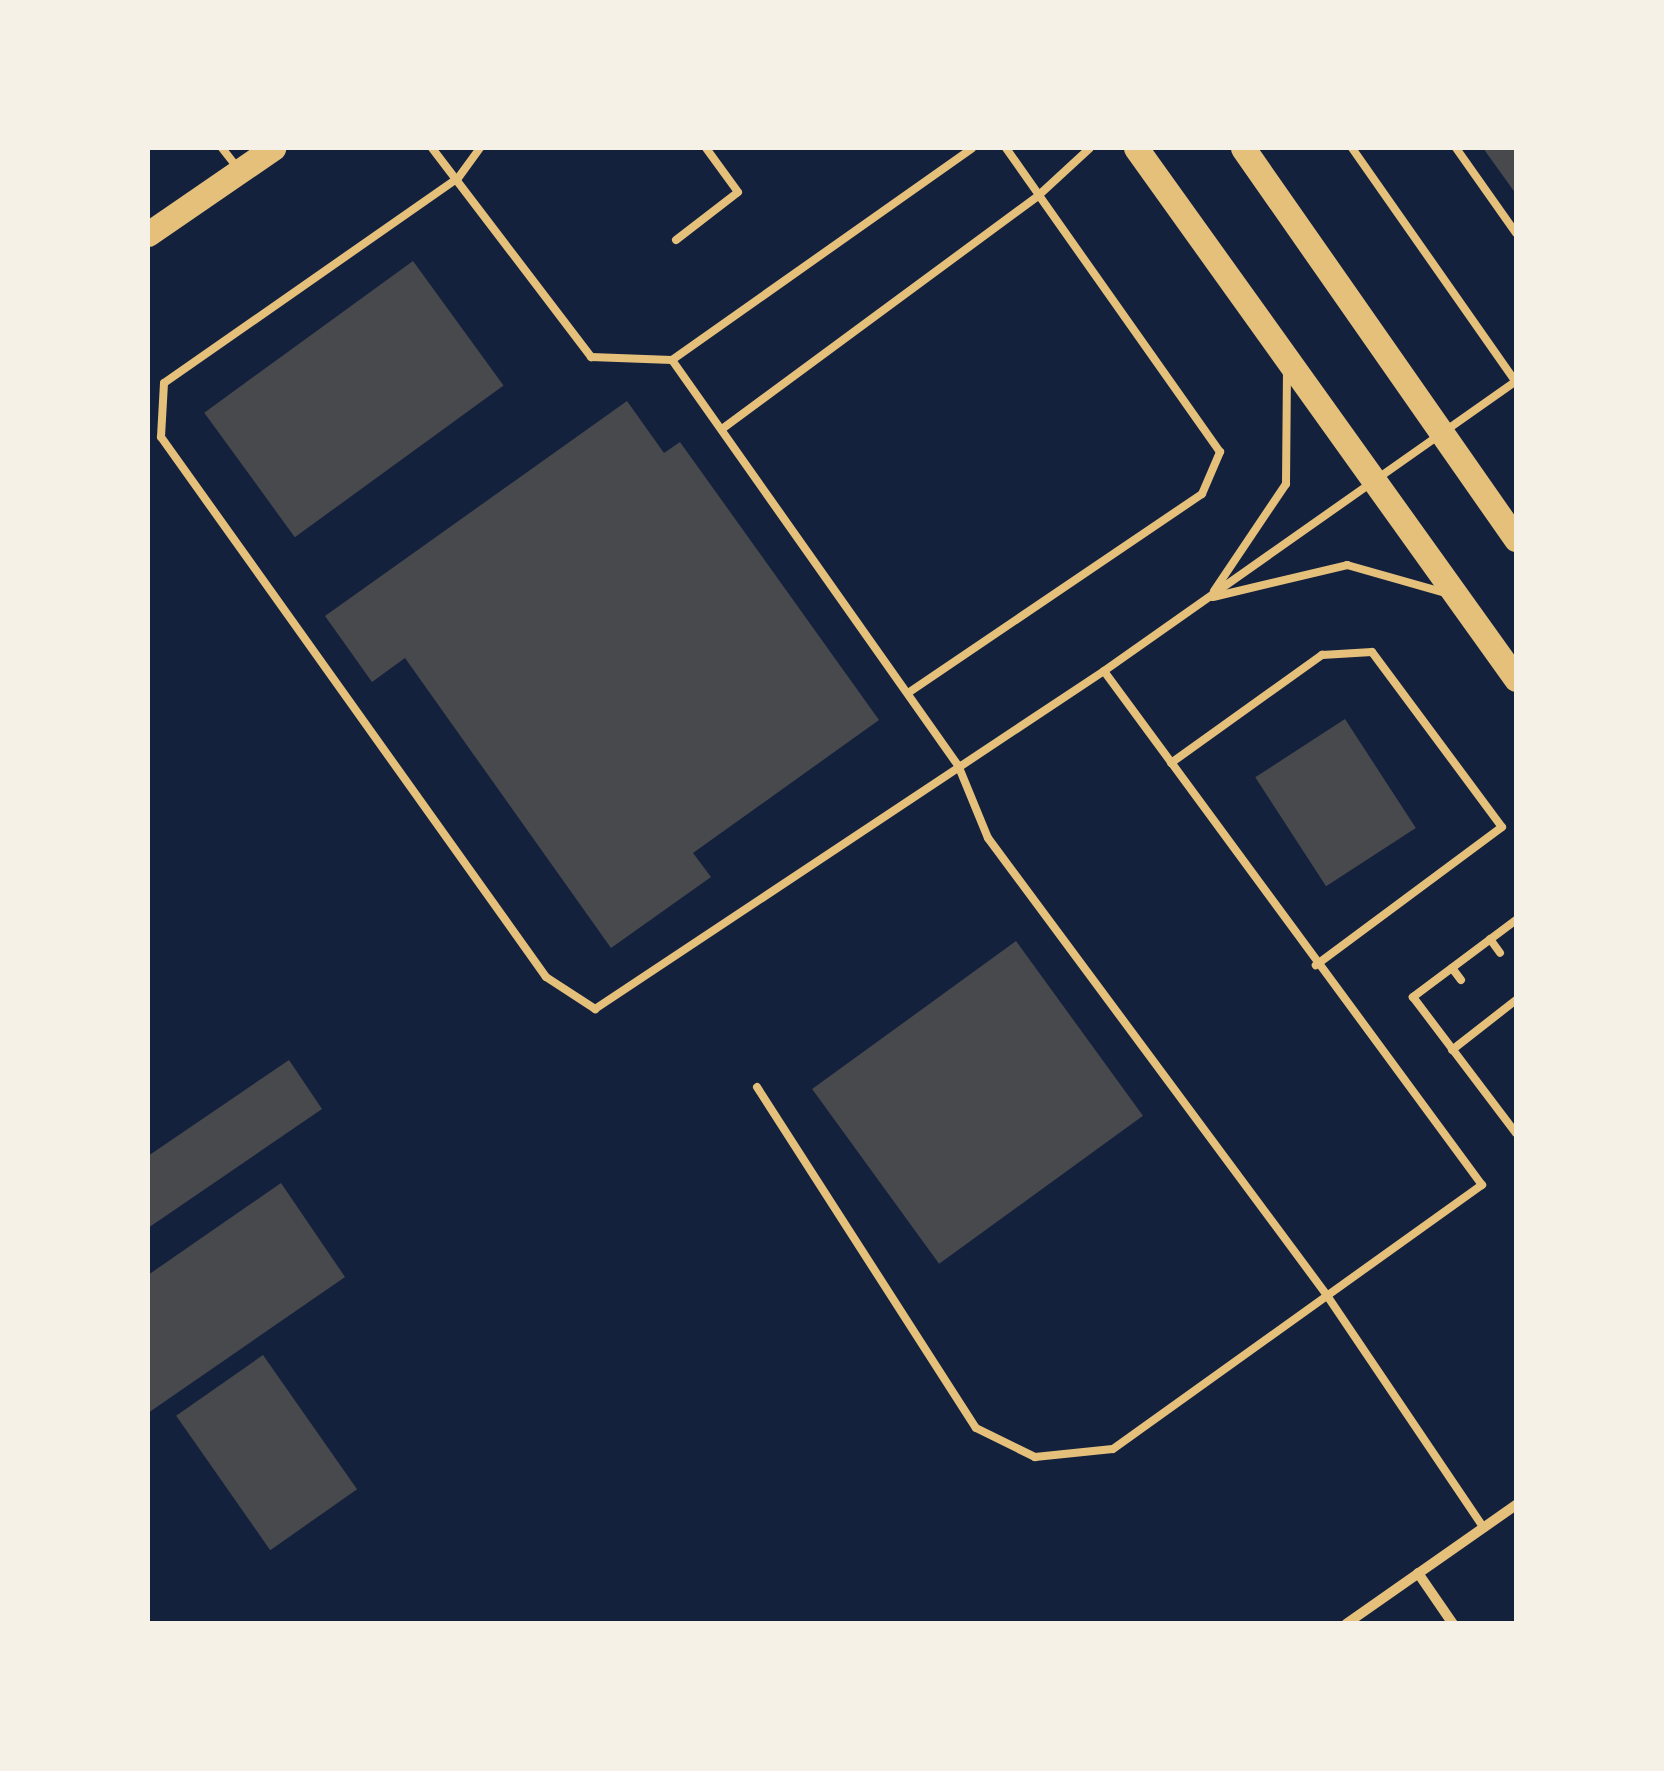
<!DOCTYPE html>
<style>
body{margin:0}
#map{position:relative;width:1664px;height:1771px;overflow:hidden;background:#14213d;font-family:Lora,serif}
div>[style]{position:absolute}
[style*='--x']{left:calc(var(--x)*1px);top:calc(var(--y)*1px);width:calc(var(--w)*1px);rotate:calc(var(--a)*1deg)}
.building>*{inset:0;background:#48494c;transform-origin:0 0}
.service>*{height:8px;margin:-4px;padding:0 4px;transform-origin:4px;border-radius:4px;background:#e5c07b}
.minor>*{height:10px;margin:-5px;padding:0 5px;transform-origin:5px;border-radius:5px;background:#e5c07b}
.primary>*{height:25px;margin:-12.5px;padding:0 12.5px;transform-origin:12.5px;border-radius:12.5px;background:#e5c07b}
span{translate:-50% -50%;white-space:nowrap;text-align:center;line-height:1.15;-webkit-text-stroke:10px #f6f1e7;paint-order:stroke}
.frame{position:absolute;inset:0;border:150px solid #f6f1e7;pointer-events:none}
</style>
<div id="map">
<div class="building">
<i style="clip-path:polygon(1483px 148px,1516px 148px,1516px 194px)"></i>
<i style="left:413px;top:261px;width:154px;height:258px;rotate:54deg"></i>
<i style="clip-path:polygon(627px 401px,664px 453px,680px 442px,879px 720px,693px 853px,711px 877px,611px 948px,405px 658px,372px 682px,325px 616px)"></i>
<i style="left:1345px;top:719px;width:130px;height:107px;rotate:57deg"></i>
<i style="left:1016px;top:941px;width:216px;height:252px;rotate:54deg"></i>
<i style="clip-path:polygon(289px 1060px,322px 1109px,148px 1228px,148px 1156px)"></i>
<i style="clip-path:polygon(281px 1183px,345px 1277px,148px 1413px,148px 1275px)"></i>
<i style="left:263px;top:1355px;width:164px;height:106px;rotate:55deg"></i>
</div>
<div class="service">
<i style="--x:222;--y:148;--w:24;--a:52"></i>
<i style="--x:432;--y:148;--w:263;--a:52.7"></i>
<i style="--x:591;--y:357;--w:81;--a:2.1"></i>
<i style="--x:672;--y:360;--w:496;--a:54.8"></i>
<i style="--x:958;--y:765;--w:79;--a:67.7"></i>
<i style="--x:988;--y:838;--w:568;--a:53.45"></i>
<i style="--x:1326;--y:1294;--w:281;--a:56"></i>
<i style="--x:480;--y:148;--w:37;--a:126"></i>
<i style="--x:458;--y:178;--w:358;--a:145.1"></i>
<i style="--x:164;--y:383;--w:54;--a:93.2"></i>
<i style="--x:161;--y:437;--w:663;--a:54.51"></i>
<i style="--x:546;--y:977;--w:59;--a:33.1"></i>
<i style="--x:595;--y:1009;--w:611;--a:-33.59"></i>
<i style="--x:1104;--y:671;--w:504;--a:-35.14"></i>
<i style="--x:1352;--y:148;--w:286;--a:55"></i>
<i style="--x:1456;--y:148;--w:104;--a:54.8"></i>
<i style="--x:676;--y:240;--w:78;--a:-37.7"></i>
<i style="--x:738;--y:192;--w:54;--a:-126"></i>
<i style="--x:672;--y:360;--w:367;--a:-35.2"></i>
<i style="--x:722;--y:429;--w:394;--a:-36.4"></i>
<i style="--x:1039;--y:195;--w:57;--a:-125.1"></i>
<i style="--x:1214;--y:591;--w:129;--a:-56.1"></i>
<i style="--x:1286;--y:484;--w:112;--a:-89.5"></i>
<i style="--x:1213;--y:597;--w:138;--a:-13.4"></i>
<i style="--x:1347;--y:565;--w:103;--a:15.8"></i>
<i style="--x:908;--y:693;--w:355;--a:-34.1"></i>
<i style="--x:1202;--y:494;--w:46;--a:-66.8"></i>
<i style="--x:1220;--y:452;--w:314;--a:-125.2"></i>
<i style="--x:1039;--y:195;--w:69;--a:-42.7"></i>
<i style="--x:1171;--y:763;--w:186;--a:-35.6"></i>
<i style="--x:1322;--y:655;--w:50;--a:-3.4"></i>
<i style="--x:1372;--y:652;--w:218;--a:53.4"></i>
<i style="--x:1502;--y:827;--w:232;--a:143.4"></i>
<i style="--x:1516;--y:920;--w:129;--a:143.2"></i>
<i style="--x:1413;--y:997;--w:171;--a:52.9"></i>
<i style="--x:1490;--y:939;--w:17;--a:54"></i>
<i style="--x:1452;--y:968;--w:15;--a:53"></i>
<i style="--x:1452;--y:1050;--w:81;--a:-38"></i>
<i style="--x:757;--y:1087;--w:405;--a:57.3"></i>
<i style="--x:976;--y:1428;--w:66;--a:26.2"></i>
<i style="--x:1035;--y:1457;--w:78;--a:-5.9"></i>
<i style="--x:1113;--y:1449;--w:454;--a:-35.6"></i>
<i style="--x:1482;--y:1185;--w:638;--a:-126.33"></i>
</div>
<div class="minor">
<i style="--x:1418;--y:1573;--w:62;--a:55.5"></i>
<i style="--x:1346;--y:1624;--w:208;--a:-35"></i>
</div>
<div class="primary">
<i style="--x:1136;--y:148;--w:653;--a:54.41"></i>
<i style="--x:1243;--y:148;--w:477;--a:55.1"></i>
<i style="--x:148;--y:234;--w:152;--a:-34.5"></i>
</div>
<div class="frame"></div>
</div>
